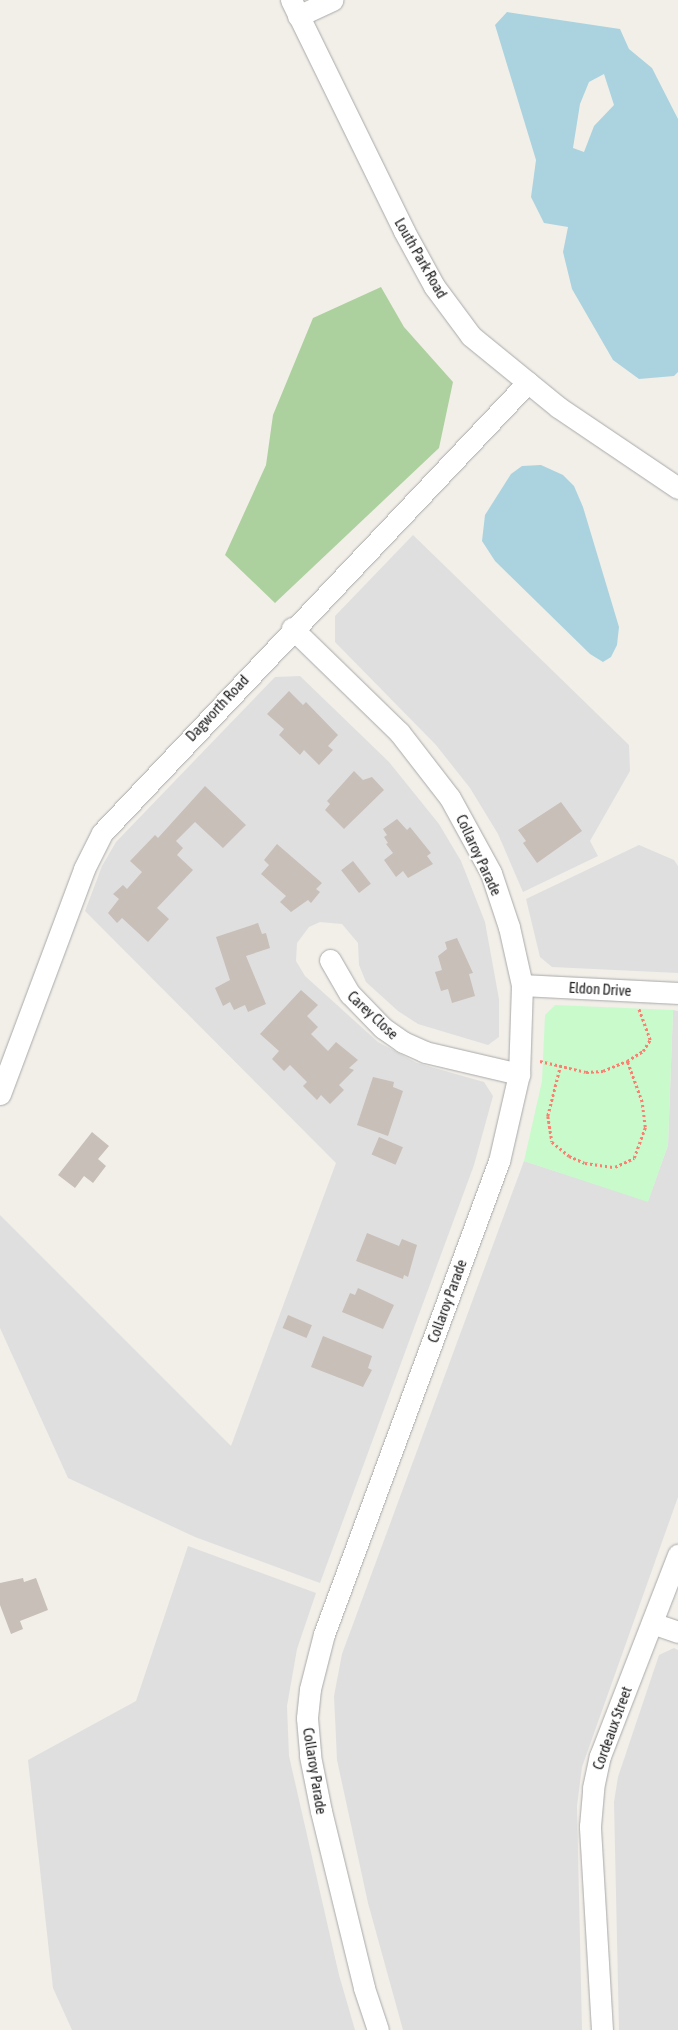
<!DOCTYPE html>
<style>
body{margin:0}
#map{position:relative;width:678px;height:2030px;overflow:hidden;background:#f2efe9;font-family:"Asap Condensed",sans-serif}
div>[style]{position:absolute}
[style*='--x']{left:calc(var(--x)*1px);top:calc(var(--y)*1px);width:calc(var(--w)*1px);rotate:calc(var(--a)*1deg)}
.residential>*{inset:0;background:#e0dfdf}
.forest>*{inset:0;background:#add19e}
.park>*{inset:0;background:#c8facc}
.water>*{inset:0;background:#aad3df}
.building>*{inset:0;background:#c7bfb8;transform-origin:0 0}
.path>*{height:2.5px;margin-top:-1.25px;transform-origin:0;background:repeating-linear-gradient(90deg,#fa8072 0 2.5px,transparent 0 5px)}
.roads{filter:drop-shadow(0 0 1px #a9a9a9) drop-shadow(0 0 1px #a9a9a9)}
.minor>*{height:21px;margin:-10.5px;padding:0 10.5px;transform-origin:10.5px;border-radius:10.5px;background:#fff}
span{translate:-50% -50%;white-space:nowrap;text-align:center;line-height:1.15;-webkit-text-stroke:4px #fff;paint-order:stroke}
.street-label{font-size:15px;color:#222}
</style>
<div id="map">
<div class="residential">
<i style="clip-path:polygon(413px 535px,629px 745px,630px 771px,590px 841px,598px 856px,523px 892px,498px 834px,470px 788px,436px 745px,335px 642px,335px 616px)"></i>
<i style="clip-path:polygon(300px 676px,389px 762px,439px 824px,461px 861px,485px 922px,499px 999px,499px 1037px,488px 1045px,418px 1024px,398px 1011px,366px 982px,359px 965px,358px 943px,342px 924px,320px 922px,309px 927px,297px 943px,296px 961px,305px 976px,378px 1042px,417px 1063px,484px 1082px,493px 1096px,474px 1165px,320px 1583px,195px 1537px,68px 1478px,0 1328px,0 1215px,231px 1446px,336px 1163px,85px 911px,102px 866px,116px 842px,275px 677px)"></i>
<i style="clip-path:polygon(639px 845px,674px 860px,678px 866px,678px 973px,552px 967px,540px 957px,526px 899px)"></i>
<i style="clip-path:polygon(673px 1010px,678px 1011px,678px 1497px,582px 1767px,577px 1806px,582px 2030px,403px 2030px,368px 1903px,337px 1760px,334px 1696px,342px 1654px,524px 1161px,648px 1201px,668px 1145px)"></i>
<i style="clip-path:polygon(188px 1546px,316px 1593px,297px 1649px,287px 1706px,289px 1756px,339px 1975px,355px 2030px,72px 2030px,53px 1988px,28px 1760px,136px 1701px)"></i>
<i style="clip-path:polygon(674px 1648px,678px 1650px,678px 2030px,619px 2030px,614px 1802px,618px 1777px,659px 1655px)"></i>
</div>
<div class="forest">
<i style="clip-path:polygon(381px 287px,404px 327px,453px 382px,439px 448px,275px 603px,225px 555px,266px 465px,273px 415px,313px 318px)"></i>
</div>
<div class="park">
<i style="clip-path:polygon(555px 1005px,673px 1010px,668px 1145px,648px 1202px,524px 1161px,542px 1081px,545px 1015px)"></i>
</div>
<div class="water">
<i style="clip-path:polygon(evenodd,507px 12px,620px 29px,629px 49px,652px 68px,678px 119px,678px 372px,674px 376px,639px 379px,613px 360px,572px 289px,563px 252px,568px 227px,544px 223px,531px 197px,536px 160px,495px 25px,507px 12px,604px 74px,614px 105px,594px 126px,584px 152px,573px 148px,580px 104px,589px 82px,604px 74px)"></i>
<i style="clip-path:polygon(541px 465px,563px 475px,574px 486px,583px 507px,619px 627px,617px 645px,611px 657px,603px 662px,590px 654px,495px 561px,482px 541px,485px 515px,511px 474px,522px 466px)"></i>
</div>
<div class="building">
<i style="clip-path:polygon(289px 691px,303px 705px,306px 702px,338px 735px,328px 746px,333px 750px,319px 765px,304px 750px,300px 755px,279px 735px,284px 729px,267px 714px)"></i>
<i style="clip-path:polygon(354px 771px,363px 780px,372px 777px,384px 790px,344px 829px,325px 810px,330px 804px,327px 801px)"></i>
<i style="clip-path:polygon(205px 786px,246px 825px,223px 848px,195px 822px,176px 841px,183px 848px,177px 855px,193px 870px,157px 908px,169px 919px,148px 942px,122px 918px,117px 923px,108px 913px,119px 899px,113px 894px,123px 885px,127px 889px,142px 872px,130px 861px,155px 835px,158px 838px)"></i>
<i style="clip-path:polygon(561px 802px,582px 831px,537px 863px,523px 843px,526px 841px,518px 830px)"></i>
<i style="clip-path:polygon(397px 819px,407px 830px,410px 827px,431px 853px,427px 856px,433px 864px,408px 878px,403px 871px,396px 877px,384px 860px,393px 853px,386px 844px,388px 843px,384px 837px,387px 835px,383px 829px)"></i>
<i style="clip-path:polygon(277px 844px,322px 883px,316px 889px,320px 892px,311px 903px,308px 900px,291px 912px,280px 902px,286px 896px,261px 874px,269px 865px,264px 860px)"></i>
<i style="left:353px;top:861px;width:29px;height:15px;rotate:52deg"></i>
<i style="clip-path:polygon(258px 923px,262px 934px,266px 933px,270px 948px,246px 956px,266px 1004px,248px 1012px,245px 1005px,234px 1010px,230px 1002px,223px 1006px,215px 988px,230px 980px,216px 937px)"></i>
<i style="clip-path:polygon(457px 938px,473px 973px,469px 974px,475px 996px,452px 1003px,448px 989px,441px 991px,435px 972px,442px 970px,438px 956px,447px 949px,445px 942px)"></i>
<i style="clip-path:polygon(301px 990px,318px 1005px,307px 1016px,318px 1027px,311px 1034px,328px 1051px,336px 1042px,358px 1060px,349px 1068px,354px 1070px,339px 1085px,344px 1090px,330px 1104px,321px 1095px,317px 1100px,303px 1086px,307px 1082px,290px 1065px,284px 1071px,272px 1059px,279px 1051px,260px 1034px)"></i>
<i style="clip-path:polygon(373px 1077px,394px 1082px,393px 1087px,403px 1091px,388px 1136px,357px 1125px)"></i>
<i style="clip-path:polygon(92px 1132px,109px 1146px,98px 1159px,106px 1166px,93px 1183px,84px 1176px,75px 1188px,58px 1175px)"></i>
<i style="left:379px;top:1137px;width:26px;height:19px;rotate:23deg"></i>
<i style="clip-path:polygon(367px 1233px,399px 1246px,402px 1239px,417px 1245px,408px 1277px,404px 1275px,403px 1279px,356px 1261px)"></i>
<i style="clip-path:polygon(358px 1288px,394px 1305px,383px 1329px,342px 1312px,350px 1293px,355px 1295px)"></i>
<i style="left:288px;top:1315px;width:26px;height:14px;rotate:23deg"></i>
<i style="clip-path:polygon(323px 1336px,372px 1356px,368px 1368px,372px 1370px,363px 1387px,311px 1367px)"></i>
<i style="clip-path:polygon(23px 1578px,24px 1582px,36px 1578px,48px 1610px,20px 1621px,23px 1629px,11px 1634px,0 1605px,0 1583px)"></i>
</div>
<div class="path">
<i style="--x:540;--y:1061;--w:47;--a:13.4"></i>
<i style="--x:586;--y:1072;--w:17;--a:-3"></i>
<i style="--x:603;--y:1071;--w:26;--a:-23"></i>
<i style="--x:627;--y:1061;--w:19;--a:-32"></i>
<i style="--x:643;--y:1051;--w:13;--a:-58"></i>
<i style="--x:650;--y:1040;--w:33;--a:-110"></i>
<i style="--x:561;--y:1065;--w:53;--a:104.3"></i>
<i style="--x:548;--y:1116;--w:26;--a:81"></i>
<i style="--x:552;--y:1142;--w:22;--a:39"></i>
<i style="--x:569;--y:1156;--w:17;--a:24"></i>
<i style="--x:585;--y:1163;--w:30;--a:8"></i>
<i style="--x:615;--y:1167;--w:21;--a:-25"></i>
<i style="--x:634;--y:1158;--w:33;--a:-70"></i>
<i style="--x:645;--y:1127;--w:25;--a:-97"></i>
<i style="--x:642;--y:1102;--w:44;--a:-110.1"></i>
</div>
<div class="roads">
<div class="minor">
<i style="--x:291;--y:0;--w:257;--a:63.9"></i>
<i style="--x:404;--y:231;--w:63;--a:61.4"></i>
<i style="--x:434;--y:286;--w:62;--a:53.5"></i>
<i style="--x:471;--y:336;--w:112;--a:39.2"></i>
<i style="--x:558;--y:407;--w:145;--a:34"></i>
<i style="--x:298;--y:16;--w:38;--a:-25"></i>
<i style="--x:292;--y:628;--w:149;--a:44.2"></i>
<i style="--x:399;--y:732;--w:83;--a:52.3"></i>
<i style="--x:450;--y:798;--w:85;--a:61.3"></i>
<i style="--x:491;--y:873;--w:57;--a:71.6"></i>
<i style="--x:509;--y:927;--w:59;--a:77.4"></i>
<i style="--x:522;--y:985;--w:89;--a:91.9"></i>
<i style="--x:519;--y:1074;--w:89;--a:102.9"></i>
<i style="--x:499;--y:1161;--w:504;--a:110.3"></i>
<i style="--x:324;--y:1634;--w:57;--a:104.3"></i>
<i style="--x:310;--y:1689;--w:29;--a:96"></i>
<i style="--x:307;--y:1718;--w:38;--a:85"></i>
<i style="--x:310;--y:1756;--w:56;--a:78.7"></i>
<i style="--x:321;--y:1811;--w:182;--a:76.3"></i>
<i style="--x:364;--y:1988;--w:44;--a:71.6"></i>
<i style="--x:330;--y:960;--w:39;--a:60"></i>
<i style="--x:350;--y:994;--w:47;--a:45.9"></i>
<i style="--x:383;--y:1028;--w:24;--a:35"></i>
<i style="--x:403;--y:1042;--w:24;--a:24"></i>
<i style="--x:425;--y:1052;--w:97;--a:13.2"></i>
<i style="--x:522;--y:985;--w:156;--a:2.9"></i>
<i style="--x:0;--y:1094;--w:240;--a:-69.5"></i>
<i style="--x:84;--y:869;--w:40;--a:-63.4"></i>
<i style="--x:102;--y:833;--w:620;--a:-46.63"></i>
<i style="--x:652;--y:1623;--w:28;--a:19"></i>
<i style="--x:602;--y:2030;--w:204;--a:-93.4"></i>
<i style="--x:590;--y:1826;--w:38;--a:-85"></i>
<i style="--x:593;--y:1788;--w:33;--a:-78"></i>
<i style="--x:600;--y:1756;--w:216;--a:-68.8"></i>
</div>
</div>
<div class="street-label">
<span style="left:421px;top:258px;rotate:60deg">Louth Park Road</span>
<span style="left:217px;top:708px;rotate:-47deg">Dagworth Road</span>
<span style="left:479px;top:855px;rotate:65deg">Collaroy Parade</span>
<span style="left:600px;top:989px;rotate:3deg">Eldon Drive</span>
<span style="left:373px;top:1015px;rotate:43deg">Carey Close</span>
<span style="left:447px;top:1301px;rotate:-70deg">Collaroy Parade</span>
<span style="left:612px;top:1728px;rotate:-70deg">Cordeaux Street</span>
<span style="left:315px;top:1771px;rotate:81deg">Collaroy Parade</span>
</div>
</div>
